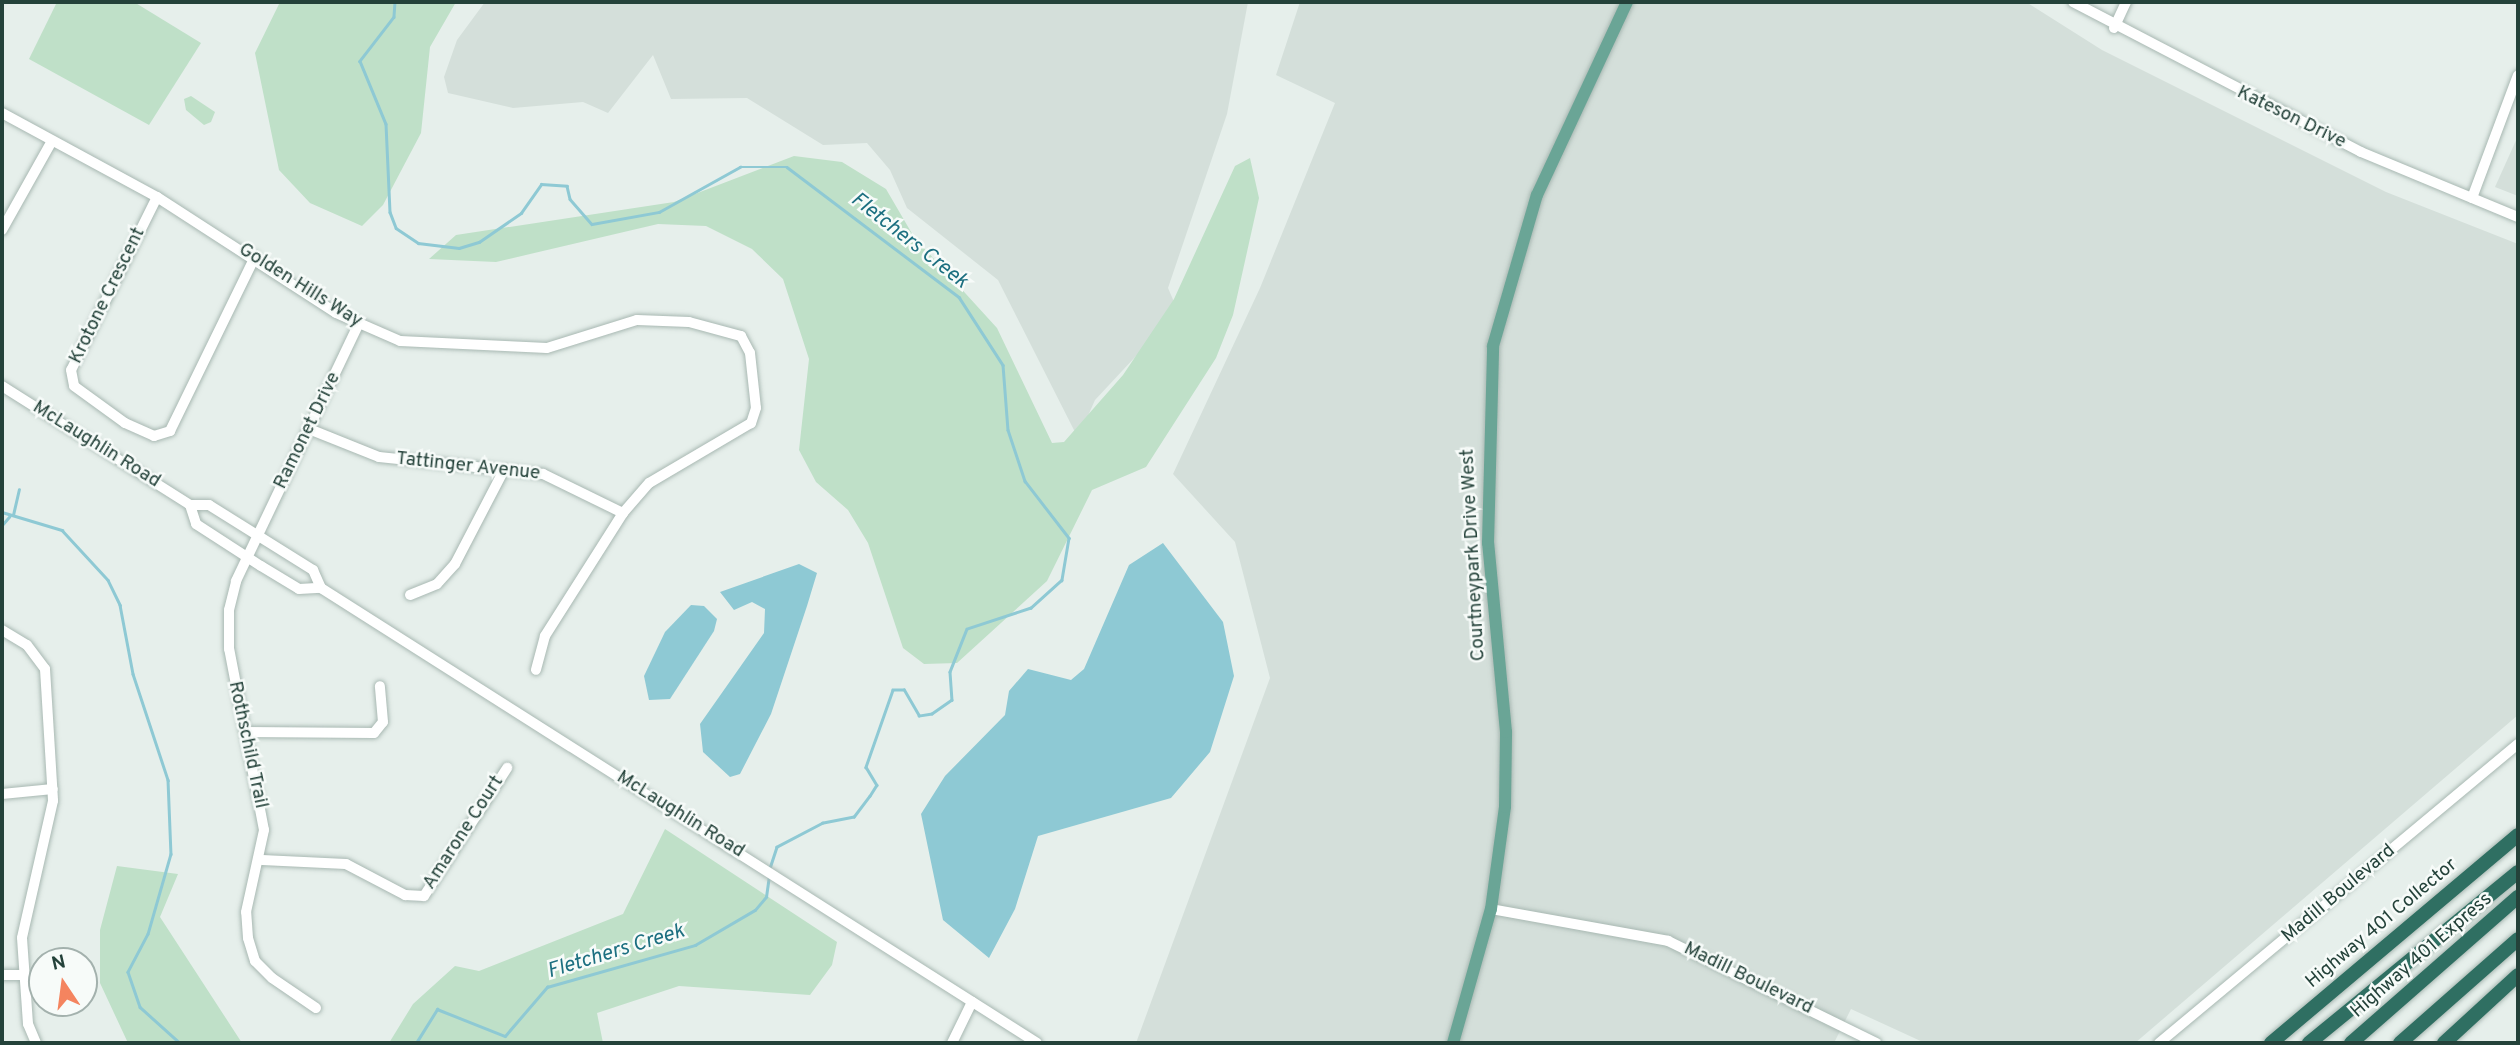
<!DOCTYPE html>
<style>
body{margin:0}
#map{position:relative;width:2520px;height:1045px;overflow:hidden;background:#e6efeb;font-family:Overpass,sans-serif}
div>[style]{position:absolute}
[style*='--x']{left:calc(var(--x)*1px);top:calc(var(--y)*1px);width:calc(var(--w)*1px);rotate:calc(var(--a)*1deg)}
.built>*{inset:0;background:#d4dfda}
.green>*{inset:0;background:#bfe0c8}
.water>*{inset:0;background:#8ec9d4}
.stream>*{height:2.5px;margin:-1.25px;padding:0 1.25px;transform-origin:1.25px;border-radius:1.25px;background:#8ec9d4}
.roads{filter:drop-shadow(0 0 2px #a8b8b2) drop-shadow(0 0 2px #a8b8b2)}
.minor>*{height:10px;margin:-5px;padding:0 5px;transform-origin:5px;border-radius:5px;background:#fff}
.major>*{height:12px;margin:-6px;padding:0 6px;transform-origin:6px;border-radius:6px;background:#6aa596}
.highway>*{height:14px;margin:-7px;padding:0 7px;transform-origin:7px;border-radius:7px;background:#2f6f62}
span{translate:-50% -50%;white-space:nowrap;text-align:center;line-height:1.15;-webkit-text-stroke:5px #f7fbf9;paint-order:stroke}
.street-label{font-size:19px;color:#24423a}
.water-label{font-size:21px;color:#1c6f80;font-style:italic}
.frame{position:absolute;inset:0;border:4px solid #24423a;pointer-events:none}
.north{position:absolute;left:28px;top:947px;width:70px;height:70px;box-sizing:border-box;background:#f7fbf9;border:2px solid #a3b1ad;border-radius:50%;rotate:347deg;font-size:19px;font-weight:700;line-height:28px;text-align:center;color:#24423a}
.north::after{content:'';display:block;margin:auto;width:24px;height:32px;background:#f4845f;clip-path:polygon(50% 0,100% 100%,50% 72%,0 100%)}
</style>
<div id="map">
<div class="built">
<i style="clip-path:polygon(485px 2px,1248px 2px,1227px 114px,1168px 288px,1178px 311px,1095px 400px,1078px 438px,998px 280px,907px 208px,890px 170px,867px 143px,823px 145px,747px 98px,671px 99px,653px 55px,608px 113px,583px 102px,513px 108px,448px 93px,444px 77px,457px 40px)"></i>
<i style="clip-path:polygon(1300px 2px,2026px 2px,2102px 50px,2386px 192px,2518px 244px,2518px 715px,2135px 1043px,1925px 1043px,1851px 1009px,1834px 1043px,1136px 1043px,1270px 678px,1235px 542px,1173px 474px,1260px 288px,1335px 103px,1276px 75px)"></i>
<i style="clip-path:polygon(2518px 136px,2518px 196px,2495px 187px)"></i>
</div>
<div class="green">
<i style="clip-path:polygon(57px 2px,134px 2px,201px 43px,149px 125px,29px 59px)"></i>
<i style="clip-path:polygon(280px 2px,456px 2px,430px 47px,421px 133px,383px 205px,362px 226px,310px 203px,279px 170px,255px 53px)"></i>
<i style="clip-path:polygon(191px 96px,215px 112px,211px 122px,204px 125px,186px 110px,184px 99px)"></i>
<i style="clip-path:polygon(794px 156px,842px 162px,886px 189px,914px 237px,997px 328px,1052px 443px,1064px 442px,1123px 375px,1174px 299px,1235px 166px,1250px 158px,1259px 198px,1233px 315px,1216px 358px,1146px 467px,1092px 490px,1047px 581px,957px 663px,924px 664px,903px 648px,868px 543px,848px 510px,816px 482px,799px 450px,809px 359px,783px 279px,752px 249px,706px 226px,658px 224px,496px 262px,429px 259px,456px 235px,674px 202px)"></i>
<i style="clip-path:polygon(665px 829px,837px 942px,832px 965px,810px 995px,679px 986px,597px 1013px,603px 1043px,389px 1043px,413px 1004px,455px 966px,479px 971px,623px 914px)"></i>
<i style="clip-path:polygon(117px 866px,178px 874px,160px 917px,242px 1043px,128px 1043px,100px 983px,100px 930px)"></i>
</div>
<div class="water">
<i style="clip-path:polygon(1163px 543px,1223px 622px,1234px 676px,1210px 752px,1171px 798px,1038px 836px,1015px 909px,989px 958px,943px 920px,921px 814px,945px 776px,1005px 715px,1009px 691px,1028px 669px,1071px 680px,1084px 669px,1129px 565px)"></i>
<i style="clip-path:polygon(799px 564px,817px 573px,807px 606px,771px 714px,740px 774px,730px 777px,703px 752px,700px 724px,764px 633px,765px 609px,752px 602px,734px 610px,720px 592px)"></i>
<i style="clip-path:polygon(691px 605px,704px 606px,717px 619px,714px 631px,670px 699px,649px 700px,644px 676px,665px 632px)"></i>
</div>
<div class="stream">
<i style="--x:395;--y:2;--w:15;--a:94"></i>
<i style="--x:394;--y:17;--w:56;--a:127.7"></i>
<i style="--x:360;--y:61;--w:68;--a:67.6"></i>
<i style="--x:386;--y:124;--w:88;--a:87.4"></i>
<i style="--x:390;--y:212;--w:17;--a:69"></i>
<i style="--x:396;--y:228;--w:27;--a:34"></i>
<i style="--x:418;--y:243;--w:41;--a:7"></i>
<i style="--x:459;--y:248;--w:21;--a:-17"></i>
<i style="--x:479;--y:242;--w:51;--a:-34.6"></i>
<i style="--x:521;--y:213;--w:35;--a:-55"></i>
<i style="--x:541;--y:184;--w:26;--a:4"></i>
<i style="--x:567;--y:186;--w:13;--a:77"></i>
<i style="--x:570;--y:199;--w:33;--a:49"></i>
<i style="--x:592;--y:224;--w:68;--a:-10.2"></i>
<i style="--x:659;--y:212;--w:93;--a:-29.1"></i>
<i style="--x:740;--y:167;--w:47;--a:0"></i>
<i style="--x:787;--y:167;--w:216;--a:37.1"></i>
<i style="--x:959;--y:297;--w:81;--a:57.1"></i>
<i style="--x:1003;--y:365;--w:65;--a:85.6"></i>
<i style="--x:1008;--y:430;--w:54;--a:71.6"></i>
<i style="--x:1025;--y:481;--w:72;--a:52.3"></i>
<i style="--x:1069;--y:538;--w:43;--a:99.5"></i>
<i style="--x:1062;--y:580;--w:42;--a:137.9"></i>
<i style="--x:1031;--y:608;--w:67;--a:161.8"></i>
<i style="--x:967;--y:629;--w:46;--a:111.6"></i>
<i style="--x:950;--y:672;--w:28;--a:86"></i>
<i style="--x:952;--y:700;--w:24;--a:145"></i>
<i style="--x:932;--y:714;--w:13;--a:171"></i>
<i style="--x:919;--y:716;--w:30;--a:-120"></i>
<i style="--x:904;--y:690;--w:11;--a:180"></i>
<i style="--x:893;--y:690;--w:82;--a:109.3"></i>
<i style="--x:866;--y:767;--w:21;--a:59"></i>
<i style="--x:877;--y:785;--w:13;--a:122"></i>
<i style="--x:870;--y:796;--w:26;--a:127"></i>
<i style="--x:854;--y:817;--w:32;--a:169"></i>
<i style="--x:823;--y:823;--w:52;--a:152.4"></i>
<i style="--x:777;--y:847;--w:22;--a:108"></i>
<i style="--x:2;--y:512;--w:63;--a:16.7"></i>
<i style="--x:62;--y:530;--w:68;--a:47.4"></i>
<i style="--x:108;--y:580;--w:28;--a:64"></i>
<i style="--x:120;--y:605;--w:70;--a:79.3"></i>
<i style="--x:133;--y:674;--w:112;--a:71.7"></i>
<i style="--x:168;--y:780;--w:74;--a:87.7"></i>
<i style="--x:171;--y:854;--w:83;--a:106"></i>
<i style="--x:148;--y:934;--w:43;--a:117.8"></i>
<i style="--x:128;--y:972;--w:37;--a:71"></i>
<i style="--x:140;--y:1007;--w:54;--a:42"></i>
<i style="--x:13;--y:515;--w:26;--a:-77"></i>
<i style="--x:2;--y:525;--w:11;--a:-49"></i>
<i style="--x:416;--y:1043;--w:40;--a:-58"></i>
<i style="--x:437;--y:1009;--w:73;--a:21.7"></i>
<i style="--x:505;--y:1036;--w:65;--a:-49.4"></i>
<i style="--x:547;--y:987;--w:154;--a:-15.8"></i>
<i style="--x:695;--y:945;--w:69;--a:-30.3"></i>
<i style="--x:755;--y:910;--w:17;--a:-50"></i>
<i style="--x:766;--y:897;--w:22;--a:-82"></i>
</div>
<div class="roads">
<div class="minor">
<i style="--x:2073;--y:2;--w:325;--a:27.5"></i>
<i style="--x:2361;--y:152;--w:170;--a:22.5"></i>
<i style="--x:2114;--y:28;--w:29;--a:-65"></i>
<i style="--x:2;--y:113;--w:176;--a:28.5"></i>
<i style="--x:157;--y:197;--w:213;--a:32.9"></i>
<i style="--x:336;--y:313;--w:70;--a:23.6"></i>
<i style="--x:400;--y:341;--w:147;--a:2.7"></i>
<i style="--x:547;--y:348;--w:94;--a:-17.3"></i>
<i style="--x:637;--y:320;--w:52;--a:2.2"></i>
<i style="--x:689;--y:322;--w:54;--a:15.1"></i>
<i style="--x:741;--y:336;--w:19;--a:62"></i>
<i style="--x:750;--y:353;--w:55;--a:83.8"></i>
<i style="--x:756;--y:408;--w:16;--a:108"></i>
<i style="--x:751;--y:423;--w:118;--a:149.5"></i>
<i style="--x:649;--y:483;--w:40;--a:131"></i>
<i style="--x:623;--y:513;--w:146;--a:122.4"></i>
<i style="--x:545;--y:636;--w:35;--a:105"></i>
<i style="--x:157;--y:197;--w:193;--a:116.4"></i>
<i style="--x:71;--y:370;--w:16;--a:79"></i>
<i style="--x:74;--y:386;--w:63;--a:36"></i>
<i style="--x:125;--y:423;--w:32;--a:24"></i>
<i style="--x:154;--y:436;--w:17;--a:-17"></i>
<i style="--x:170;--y:431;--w:194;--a:-64"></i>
<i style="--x:2472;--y:198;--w:131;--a:-69.5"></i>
<i style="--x:2;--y:230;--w:102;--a:-60.7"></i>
<i style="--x:2;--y:386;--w:222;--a:32.3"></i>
<i style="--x:190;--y:505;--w:19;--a:0"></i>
<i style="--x:209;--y:505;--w:123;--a:32"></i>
<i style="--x:313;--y:570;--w:20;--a:66"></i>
<i style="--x:309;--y:429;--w:75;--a:21.8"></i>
<i style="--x:379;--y:457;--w:165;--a:5.9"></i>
<i style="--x:543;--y:474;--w:89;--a:26"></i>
<i style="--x:190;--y:505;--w:20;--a:72"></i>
<i style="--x:196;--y:524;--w:77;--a:32.9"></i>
<i style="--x:261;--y:566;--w:44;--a:31.2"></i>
<i style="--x:299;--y:589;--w:22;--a:-3"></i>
<i style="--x:321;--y:588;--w:848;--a:32.43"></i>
<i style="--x:410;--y:595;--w:29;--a:-22"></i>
<i style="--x:437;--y:584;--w:27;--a:-48"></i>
<i style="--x:455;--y:564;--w:106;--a:-62.5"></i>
<i style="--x:2;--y:630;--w:29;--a:31"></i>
<i style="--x:27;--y:645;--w:30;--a:53"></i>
<i style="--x:45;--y:669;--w:132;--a:86.5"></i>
<i style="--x:53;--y:801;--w:140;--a:102.8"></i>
<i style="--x:22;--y:938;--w:86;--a:86"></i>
<i style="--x:28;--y:1024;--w:21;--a:67"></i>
<i style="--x:246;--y:732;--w:128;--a:0.4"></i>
<i style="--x:374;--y:733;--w:14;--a:-51"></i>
<i style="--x:383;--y:722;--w:36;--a:-95"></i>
<i style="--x:2;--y:794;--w:51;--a:-5.6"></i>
<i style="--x:262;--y:860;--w:84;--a:2.7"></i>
<i style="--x:346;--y:864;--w:67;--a:27.7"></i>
<i style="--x:405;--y:895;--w:19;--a:3"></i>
<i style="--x:424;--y:896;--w:153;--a:-57"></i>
<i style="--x:1491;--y:909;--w:180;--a:10.2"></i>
<i style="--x:1668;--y:941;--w:232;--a:26.1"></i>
<i style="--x:2;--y:975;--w:22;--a:0"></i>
<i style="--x:316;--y:1008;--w:53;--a:-145.7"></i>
<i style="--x:272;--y:978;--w:24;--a:-135"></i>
<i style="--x:255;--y:961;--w:24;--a:-107"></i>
<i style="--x:248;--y:938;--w:26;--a:-94"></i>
<i style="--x:246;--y:912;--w:84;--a:-77.6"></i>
<i style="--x:264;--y:830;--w:184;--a:-100.9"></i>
<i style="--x:229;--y:649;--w:39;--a:-90"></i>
<i style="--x:229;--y:610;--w:30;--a:-76"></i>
<i style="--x:236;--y:581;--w:284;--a:-64.5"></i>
<i style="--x:952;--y:1043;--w:46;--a:-64"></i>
<i style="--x:2159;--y:1043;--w:467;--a:-39.8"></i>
</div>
<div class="major">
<i style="--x:1453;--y:1043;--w:139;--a:-74.2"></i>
<i style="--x:1491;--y:909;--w:103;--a:-82.2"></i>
<i style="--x:1505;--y:807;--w:75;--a:-89.2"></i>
<i style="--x:1506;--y:732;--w:190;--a:-95.4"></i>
<i style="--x:1488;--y:543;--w:197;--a:-88.5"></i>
<i style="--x:1493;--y:346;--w:157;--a:-73.8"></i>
<i style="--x:1537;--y:195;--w:213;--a:-65"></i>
</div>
<div class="highway">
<i style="--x:2271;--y:1043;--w:323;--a:-40.1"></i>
<i style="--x:2309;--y:1043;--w:270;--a:-39.3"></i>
<i style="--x:2351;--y:1043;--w:222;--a:-41.2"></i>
<i style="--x:2400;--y:1043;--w:157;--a:-41.4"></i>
<i style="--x:2444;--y:1043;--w:100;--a:-42.6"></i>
</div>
</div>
<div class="street-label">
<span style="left:2291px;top:118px;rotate:26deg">Kateson Drive</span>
<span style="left:300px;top:286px;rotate:32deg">Golden Hills Way</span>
<span style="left:108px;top:296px;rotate:-64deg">Krotone Crescent</span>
<span style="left:308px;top:431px;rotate:-64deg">Ramonet Drive</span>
<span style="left:96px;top:445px;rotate:32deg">McLaughlin Road</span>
<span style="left:468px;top:467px;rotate:6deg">Tattinger Avenue</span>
<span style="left:1474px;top:555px;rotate:-93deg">Courtneypark Drive West</span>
<span style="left:247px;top:745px;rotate:78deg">Rothschild Trail</span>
<span style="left:680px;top:815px;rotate:32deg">McLaughlin Road</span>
<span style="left:464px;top:833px;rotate:-57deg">Amarone Court</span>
<span style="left:2339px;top:894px;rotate:-40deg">Madill Boulevard</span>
<span style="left:2382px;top:924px;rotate:-40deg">Highway 401 Collector</span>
<span style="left:2422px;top:956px;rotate:-41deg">Highway 401 Express</span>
<span style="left:1748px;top:979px;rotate:26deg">Madill Boulevard</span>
</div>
<div class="water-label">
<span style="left:909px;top:241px;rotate:38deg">Fletchers Creek</span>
<span style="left:616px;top:952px;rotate:-17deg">Fletchers Creek</span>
</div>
<div class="frame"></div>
<div class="north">N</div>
</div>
